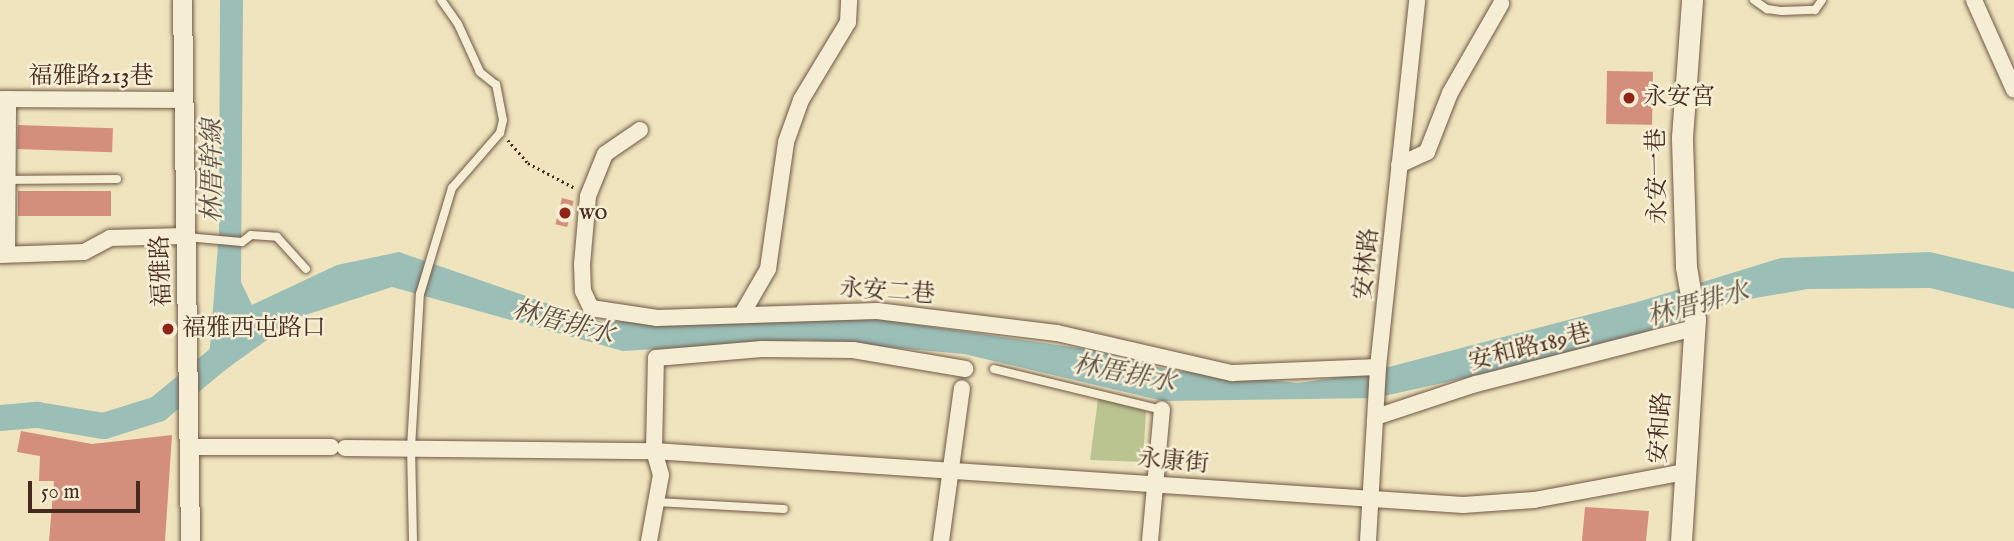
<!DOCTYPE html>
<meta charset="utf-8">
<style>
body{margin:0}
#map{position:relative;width:2014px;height:541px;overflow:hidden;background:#efe4bd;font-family:"IM FELL English","Noto Serif TC",serif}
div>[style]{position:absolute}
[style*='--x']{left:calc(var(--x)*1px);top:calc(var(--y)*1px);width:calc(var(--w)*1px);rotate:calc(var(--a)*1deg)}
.green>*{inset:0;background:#b9c491}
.water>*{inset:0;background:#9bbeb7}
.river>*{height:26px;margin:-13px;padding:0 13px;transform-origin:13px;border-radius:13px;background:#9bbeb7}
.building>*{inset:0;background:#d48f7c;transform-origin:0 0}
.path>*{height:2.5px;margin-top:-1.25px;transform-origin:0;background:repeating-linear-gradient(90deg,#462a1f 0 2px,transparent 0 5.5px)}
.roads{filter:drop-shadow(0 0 2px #705846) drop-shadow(0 0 2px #705846)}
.service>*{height:8px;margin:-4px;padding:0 4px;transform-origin:4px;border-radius:4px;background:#f5edd4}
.minor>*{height:16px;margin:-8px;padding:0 8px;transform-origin:8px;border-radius:8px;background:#f5edd4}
.tertiary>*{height:19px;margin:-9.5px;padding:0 9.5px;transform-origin:9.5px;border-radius:9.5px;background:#f5edd4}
.secondary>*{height:21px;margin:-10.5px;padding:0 10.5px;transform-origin:10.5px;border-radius:10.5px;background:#f5edd4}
.dots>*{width:19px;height:19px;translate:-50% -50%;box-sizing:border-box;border:4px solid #f5edd4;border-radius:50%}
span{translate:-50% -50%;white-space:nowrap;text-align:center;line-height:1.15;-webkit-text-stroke:5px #f5edd4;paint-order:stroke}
.street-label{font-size:24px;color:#462a1f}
.poi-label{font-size:24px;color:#462a1f}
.left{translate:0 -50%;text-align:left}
.water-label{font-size:26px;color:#5b4f45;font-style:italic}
.scale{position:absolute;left:28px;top:481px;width:112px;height:32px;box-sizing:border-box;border:4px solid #462a1f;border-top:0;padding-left:9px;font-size:21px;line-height:24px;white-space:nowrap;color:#462a1f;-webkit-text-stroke:5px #f5edd4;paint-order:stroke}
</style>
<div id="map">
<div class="green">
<i style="clip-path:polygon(1098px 399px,1146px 411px,1143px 462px,1090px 460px)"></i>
</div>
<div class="water">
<i style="clip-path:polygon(220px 0,243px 0,241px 282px,252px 305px,337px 265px,399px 252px,601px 322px,849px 315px,1092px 350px,1169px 370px,1298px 383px,1362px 374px,1641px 301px,1781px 258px,1930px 252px,2014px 272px,2014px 309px,1930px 288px,1808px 289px,1732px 302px,1600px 348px,1375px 398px,1163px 401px,964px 354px,806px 340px,623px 351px,392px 287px,299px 317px,207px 383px,219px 233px)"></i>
</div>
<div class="river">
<i style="--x:0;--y:418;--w:38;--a:-5"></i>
<i style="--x:38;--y:415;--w:67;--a:9.5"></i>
<i style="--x:104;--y:426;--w:57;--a:-17.5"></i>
<i style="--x:158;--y:409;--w:102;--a:-39.8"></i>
</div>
<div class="building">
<i style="left:1607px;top:71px;width:46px;height:53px;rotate:1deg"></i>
<i style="left:18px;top:125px;width:95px;height:24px;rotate:2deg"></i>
<i style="left:18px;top:191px;width:93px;height:25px"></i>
<i style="left:562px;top:198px;width:12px;height:27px;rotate:14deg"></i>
<i style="clip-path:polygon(21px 431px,92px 444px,172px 435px,165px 541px,49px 541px,54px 481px,39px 481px,40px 456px,17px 452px)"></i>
<i style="clip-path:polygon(1585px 507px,1649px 511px,1646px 541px,1582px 541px)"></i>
</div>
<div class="path">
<i style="--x:508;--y:140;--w:30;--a:49"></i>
<i style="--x:528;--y:163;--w:53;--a:28"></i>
</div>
<div class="roads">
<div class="service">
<i style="--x:1754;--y:0;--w:16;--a:35"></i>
<i style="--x:1767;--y:9;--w:15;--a:8"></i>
<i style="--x:1782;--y:11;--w:33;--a:-2"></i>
<i style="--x:1815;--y:10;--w:12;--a:-55"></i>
<i style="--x:5;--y:180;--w:112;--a:-0.5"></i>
<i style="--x:186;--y:237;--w:56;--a:5.1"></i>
<i style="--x:242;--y:242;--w:11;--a:-38"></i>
<i style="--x:251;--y:235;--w:26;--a:4"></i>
<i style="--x:277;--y:237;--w:43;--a:47.8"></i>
<i style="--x:994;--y:369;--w:173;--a:13.7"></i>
<i style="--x:656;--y:502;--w:128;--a:3.1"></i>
<i style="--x:413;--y:541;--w:93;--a:-91.2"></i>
<i style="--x:411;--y:448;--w:154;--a:-86.7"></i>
<i style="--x:420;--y:294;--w:111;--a:-73.2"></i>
<i style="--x:452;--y:188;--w:73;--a:-48.9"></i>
<i style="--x:500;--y:133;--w:13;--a:-77"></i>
<i style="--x:503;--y:120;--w:36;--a:-101"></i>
<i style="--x:496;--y:85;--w:21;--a:-141"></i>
<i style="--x:480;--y:72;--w:53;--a:-114.6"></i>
<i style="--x:458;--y:24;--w:29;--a:-125"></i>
</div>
<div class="minor">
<i style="--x:1974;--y:0;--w:98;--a:66"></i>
<i style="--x:0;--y:99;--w:182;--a:0.3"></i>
<i style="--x:640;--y:130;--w:42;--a:145.6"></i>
<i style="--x:605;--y:154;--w:45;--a:112"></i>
<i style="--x:588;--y:196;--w:68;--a:95"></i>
<i style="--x:582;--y:264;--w:27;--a:88"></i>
<i style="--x:583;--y:291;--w:19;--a:65"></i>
<i style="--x:591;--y:308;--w:67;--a:8.6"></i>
<i style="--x:657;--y:318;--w:220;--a:-1.8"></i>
<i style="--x:877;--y:311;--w:181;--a:7"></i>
<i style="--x:1057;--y:333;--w:180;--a:12.9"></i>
<i style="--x:1232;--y:373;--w:146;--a:-2.4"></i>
<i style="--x:1399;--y:165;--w:31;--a:-25"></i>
<i style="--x:1427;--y:152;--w:63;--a:-68.7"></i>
<i style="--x:1450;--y:93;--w:103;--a:-60.2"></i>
<i style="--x:7;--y:254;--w:155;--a:-89.6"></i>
<i style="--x:0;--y:255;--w:84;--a:-2"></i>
<i style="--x:84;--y:252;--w:30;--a:-28"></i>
<i style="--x:110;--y:238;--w:75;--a:-1.5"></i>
<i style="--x:742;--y:314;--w:52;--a:-60"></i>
<i style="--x:768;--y:269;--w:128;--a:-81.9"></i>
<i style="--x:786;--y:142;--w:45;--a:-70.3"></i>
<i style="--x:801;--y:100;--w:91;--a:-58.9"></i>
<i style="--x:848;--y:22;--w:22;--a:-87"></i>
<i style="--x:1379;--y:416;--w:102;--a:-18.3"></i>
<i style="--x:1476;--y:384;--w:225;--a:-14.4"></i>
<i style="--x:190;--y:447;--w:141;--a:0"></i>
<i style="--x:345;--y:448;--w:309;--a:0.6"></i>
<i style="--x:654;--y:451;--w:811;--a:3.82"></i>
<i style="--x:1463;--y:505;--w:71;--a:-4"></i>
<i style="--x:1534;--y:500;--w:154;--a:-10.5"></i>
<i style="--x:649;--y:541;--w:67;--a:-79.7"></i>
<i style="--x:661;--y:475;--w:25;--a:-106"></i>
<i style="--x:654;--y:451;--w:93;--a:-88.8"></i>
<i style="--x:656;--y:358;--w:106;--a:-4.9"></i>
<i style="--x:762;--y:349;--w:91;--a:0.6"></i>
<i style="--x:853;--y:350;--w:114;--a:9.6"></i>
<i style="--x:941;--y:541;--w:154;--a:-82.2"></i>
<i style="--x:1150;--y:541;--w:132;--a:-84.8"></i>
<i style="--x:1368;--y:541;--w:174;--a:-86.7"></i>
<i style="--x:1378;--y:367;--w:369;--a:-83.9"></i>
</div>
<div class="tertiary">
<i style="--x:182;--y:0;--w:541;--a:89.15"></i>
</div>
<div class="secondary">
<i style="--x:1681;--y:541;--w:222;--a:-86.4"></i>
<i style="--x:1695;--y:319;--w:53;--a:-99.8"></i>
<i style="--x:1686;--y:267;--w:130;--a:-91.8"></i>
<i style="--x:1682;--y:137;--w:137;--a:-85.8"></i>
</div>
</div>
<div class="dots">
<i style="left:1629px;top:98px;background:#8f2418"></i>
<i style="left:565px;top:213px;background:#8f2418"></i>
<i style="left:168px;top:329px;background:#8f2418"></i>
</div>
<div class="street-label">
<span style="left:91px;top:77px">福雅路213巷</span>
<span style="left:1658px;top:176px;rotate:-91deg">永安一巷</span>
<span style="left:1367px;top:264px;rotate:-84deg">安林路</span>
<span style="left:162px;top:271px;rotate:-92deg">福雅路</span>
<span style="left:887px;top:292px;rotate:4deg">永安二巷</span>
<span style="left:1530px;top:348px;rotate:-14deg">安和路189巷</span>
<span style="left:1661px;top:428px;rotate:-86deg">安和路</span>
<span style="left:1173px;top:462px;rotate:5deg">永康街</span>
</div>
<div class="poi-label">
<span class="left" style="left:1643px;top:98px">永安宮</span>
<span class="left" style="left:579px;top:213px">wo</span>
<span class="left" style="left:182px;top:329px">福雅西屯路口</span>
</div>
<div class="water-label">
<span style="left:213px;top:171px;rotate:-90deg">林厝幹線</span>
<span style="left:1698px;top:305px;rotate:-15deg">林厝排水</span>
<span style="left:563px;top:323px;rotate:15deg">林厝排水</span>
<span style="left:1124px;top:374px;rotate:11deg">林厝排水</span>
</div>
<div class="scale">50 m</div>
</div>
